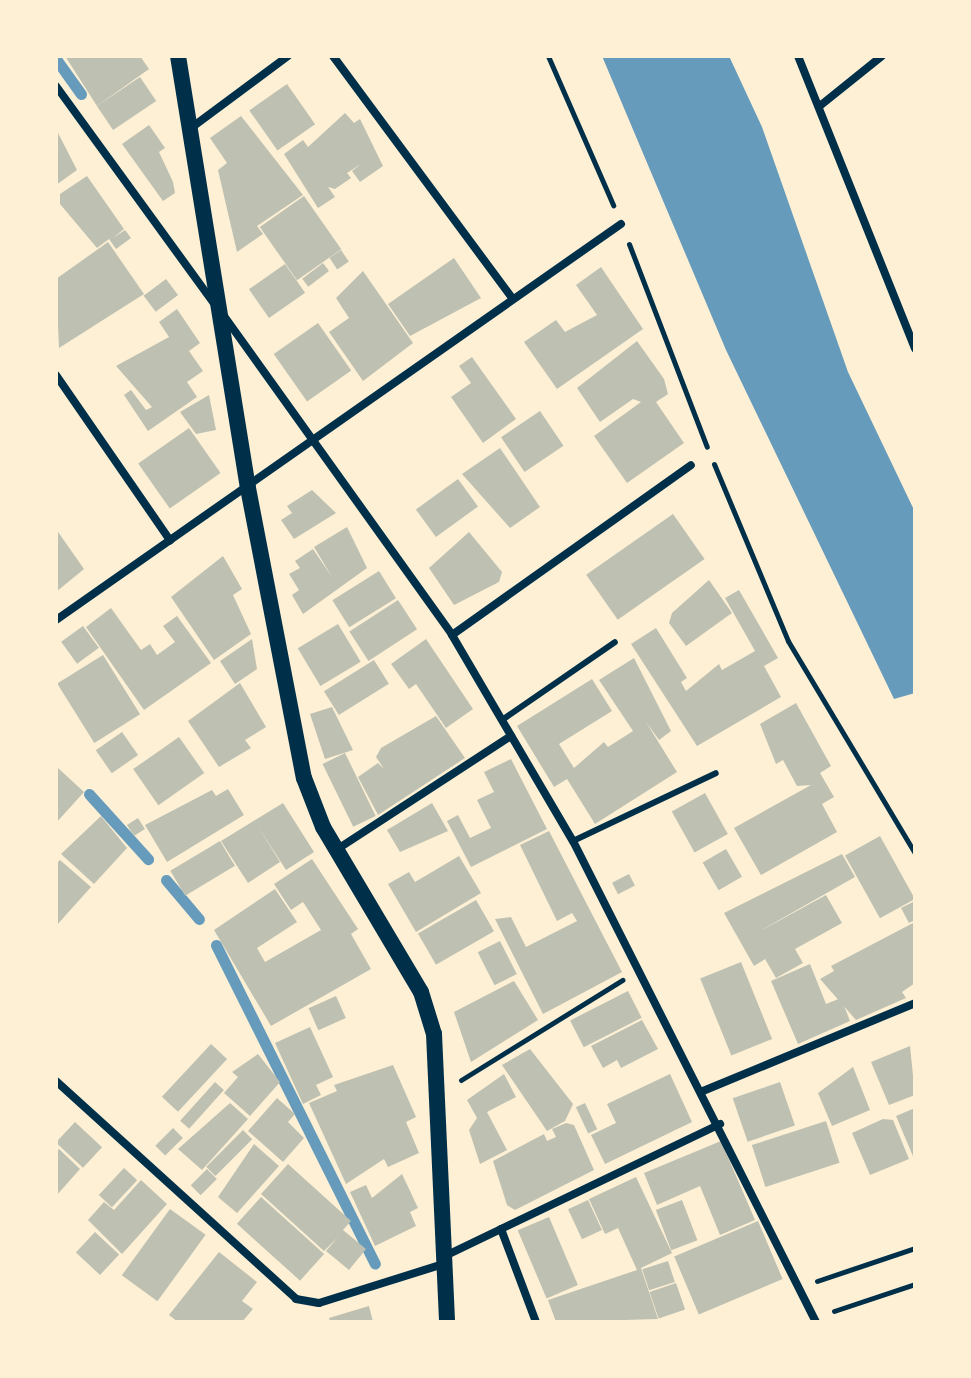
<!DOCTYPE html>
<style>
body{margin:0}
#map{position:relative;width:971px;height:1378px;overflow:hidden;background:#fdf0d5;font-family:"Golos Text",sans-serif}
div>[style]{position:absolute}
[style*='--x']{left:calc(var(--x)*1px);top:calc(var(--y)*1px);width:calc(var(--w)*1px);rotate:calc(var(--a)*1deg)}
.water>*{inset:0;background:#669bbc}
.stream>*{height:11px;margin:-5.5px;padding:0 5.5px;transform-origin:5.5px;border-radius:5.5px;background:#669bbc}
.building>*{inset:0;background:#bec0b2;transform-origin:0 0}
.path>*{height:5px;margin:-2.5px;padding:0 2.5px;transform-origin:2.5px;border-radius:2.5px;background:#003049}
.service>*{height:6px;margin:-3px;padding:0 3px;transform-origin:3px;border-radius:3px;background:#003049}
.minor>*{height:8px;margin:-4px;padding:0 4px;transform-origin:4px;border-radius:4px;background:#003049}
.secondary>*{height:16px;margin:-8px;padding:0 8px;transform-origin:8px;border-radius:8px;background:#003049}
span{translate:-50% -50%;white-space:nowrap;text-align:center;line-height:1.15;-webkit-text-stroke:7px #fdf0d5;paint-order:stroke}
.frame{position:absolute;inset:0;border:58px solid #fdf0d5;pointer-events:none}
</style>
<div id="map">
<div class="water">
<i style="clip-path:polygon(602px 56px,729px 56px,762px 127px,848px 372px,915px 512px,915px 693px,894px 699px,726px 350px)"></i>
</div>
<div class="stream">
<i style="--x:56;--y:59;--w:43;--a:54.5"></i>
<i style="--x:89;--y:794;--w:88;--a:47.8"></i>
<i style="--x:166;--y:880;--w:51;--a:49.8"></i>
<i style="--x:216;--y:945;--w:356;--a:63.5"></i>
</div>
<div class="building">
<i style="clip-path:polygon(65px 56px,140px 56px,149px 69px,97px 106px)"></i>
<i style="left:140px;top:77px;width:29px;height:52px;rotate:56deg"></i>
<i style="left:287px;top:84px;width:49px;height:46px;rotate:55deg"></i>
<i style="clip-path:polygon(345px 113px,354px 123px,360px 119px,383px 166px,360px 182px,352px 171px,361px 164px,347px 173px,351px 178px,335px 189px,328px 187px,335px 197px,318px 208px,284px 154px,303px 140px,308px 147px)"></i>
<i style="clip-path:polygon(241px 116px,303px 195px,257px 226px,263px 234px,237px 252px,218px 170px,227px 163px,210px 138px)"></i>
<i style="clip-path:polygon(149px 125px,165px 148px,159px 152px,173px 182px,175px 193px,163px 201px,122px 144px)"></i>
<i style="clip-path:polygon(56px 129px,77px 170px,56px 185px)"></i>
<i style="clip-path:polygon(87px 176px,124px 229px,113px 238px,125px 230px,131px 238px,116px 249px,109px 239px,97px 248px,60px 204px,60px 194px)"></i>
<i style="left:304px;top:196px;width:65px;height:54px;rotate:55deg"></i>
<i style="clip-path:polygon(108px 242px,144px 294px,59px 348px,56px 279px)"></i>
<i style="left:341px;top:250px;width:14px;height:14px;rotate:56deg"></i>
<i style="clip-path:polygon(454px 258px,481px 298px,410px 336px,388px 304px)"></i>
<i style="left:323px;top:263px;width:10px;height:26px;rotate:53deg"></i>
<i style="left:285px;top:264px;width:35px;height:44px;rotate:55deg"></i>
<i style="clip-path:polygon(601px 267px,643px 329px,557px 389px,524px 342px,556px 320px,565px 332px,597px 315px,576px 285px)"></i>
<i style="clip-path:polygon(363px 271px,413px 343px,363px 381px,329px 332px,349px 318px,336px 298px)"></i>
<i style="left:166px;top:279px;width:20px;height:28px;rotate:53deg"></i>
<i style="clip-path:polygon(177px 309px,200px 343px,189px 351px,203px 371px,187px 382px,197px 397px,148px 431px,124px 395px,131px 390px,146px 410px,152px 407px,116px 366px,169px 337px,159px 322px)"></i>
<i style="left:318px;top:323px;width:58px;height:54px;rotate:55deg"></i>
<i style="clip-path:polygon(637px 341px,664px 379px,668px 394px,656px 402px,684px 443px,627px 483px,594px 436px,641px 402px,633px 399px,600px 422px,577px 388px)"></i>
<i style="clip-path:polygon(472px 357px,516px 419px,483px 443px,451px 397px,471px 383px,459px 366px)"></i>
<i style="clip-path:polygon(209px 395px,216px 430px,196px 434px,180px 412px)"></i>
<i style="left:540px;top:411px;width:42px;height:47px;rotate:56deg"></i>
<i style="left:189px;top:428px;width:55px;height:62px;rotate:55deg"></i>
<i style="clip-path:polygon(500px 448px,540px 507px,510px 528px,462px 474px)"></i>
<i style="left:458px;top:479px;width:34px;height:52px;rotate:54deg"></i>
<i style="clip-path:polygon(312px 490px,336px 513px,294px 539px,281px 520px,292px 513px,287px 506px)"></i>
<i style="left:673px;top:514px;width:55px;height:106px;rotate:55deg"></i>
<i style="clip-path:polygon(347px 527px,367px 568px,303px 614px,292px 595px,299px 590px,289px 574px,300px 568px,295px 561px,313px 549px,332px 577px,314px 547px)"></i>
<i style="clip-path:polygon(56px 529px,84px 569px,56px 592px)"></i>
<i style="clip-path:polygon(469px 532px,502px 572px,499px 582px,454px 605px,429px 568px)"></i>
<i style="clip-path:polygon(223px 556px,242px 589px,233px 595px,251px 634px,214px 660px,171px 597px)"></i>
<i style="left:379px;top:571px;width:32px;height:55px;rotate:58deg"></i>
<i style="clip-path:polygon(709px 580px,732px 613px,686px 646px,669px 623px,672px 613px)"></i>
<i style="clip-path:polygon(739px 590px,778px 658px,764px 666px,781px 697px,697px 746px,631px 644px,656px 628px,687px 678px,681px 682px,686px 691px,719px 664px,722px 670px,755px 651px,725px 598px)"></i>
<i style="left:398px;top:600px;width:35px;height:58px;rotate:57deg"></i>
<i style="clip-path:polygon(111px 608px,141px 650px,150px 644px,157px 655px,175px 642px,163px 626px,177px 616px,211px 663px,144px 710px,86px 627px)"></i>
<i style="left:338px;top:624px;width:44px;height:47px;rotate:59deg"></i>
<i style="left:83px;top:626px;width:27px;height:27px;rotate:54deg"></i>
<i style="clip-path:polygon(252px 639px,257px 669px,235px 684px,220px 661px)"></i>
<i style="clip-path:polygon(426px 639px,473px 709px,446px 728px,416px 684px,409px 689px,391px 664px)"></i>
<i style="left:103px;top:655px;width:70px;height:54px;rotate:58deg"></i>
<i style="clip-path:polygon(634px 658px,671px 731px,659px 740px,646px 722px,677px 772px,595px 824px,567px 779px,554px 787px,517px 726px,592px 679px,612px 711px,559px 744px,574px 768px,604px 742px,608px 747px,633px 731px,599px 680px)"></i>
<i style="left:374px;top:660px;width:28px;height:59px;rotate:58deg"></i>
<i style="clip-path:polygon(240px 683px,266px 727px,245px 740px,251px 748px,219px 767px,188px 721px)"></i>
<i style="clip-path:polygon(796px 703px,831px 766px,820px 773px,834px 797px,822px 804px,837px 832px,761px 875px,734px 828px,811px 785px,797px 786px,783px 760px,776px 764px,760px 724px)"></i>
<i style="clip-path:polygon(332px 707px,353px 750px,325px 759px,310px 714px)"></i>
<i style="clip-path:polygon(436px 716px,465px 758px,378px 815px,358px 777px,378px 763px,384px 769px,376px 757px,381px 748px)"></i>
<i style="left:122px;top:732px;width:28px;height:32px;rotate:55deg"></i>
<i style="left:179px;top:737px;width:44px;height:56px;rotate:55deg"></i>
<i style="left:345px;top:753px;width:70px;height:25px;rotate:64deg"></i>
<i style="clip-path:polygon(511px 759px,547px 829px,471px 867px,447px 821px,458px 815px,470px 838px,491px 828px,477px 800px,494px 792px,484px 772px)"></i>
<i style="clip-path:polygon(58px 768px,84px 792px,56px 823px,56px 770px)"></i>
<i style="clip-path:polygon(228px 789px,244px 815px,167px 862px,145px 825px,212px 790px,216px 796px)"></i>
<i style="left:705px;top:793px;width:47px;height:38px;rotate:61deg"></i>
<i style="clip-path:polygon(283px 803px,314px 852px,286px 870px,257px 825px,280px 862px,248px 883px,221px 841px)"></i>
<i style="clip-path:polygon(432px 803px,448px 831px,400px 852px,387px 830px)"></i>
<i style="clip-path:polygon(101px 816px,127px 848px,94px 884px,61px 854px)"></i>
<i style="left:138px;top:818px;width:13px;height:13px;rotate:58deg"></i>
<i style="clip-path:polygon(549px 831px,622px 972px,543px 1014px,495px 919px,511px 917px,526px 947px,577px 921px,572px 913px,557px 921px,520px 845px)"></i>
<i style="left:880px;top:836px;width:72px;height:40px;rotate:61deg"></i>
<i style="left:220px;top:841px;width:29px;height:58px;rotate:59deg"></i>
<i style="left:726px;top:849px;width:32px;height:27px;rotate:60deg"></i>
<i style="clip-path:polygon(842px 854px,855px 877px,760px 931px,826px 895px,842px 923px,795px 949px,803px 963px,776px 978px,765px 959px,754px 966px,724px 913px)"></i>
<i style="clip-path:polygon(459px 856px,481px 893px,416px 932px,388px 884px,409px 872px,415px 882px)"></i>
<i style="clip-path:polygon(312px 859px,358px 929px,351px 934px,371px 969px,271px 1026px,214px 930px,275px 889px,297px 922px,257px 948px,265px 962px,321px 930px,303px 902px,291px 910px,274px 884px)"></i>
<i style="clip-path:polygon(60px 860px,91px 887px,56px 926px,56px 864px)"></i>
<i style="left:629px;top:874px;width:13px;height:19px;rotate:63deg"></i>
<i style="left:476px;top:900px;width:36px;height:67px;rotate:60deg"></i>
<i style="clip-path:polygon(915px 901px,915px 920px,909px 923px,901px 908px)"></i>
<i style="clip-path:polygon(915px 922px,915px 983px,902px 992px,906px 998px,856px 1020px,820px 979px,834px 971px,831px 966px)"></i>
<i style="left:500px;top:941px;width:37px;height:25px;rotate:63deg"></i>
<i style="left:741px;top:962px;width:83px;height:44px;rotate:68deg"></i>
<i style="clip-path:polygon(810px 964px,826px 1004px,841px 998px,850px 1021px,798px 1044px,771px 981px)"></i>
<i style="clip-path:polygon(514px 981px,538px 1020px,471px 1062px,454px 1012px)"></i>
<i style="left:628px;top:991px;width:30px;height:65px;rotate:63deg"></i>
<i style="left:336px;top:996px;width:24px;height:30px;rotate:66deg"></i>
<i style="clip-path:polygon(642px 1020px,658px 1049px,621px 1068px,617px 1060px,603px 1068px,591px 1046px)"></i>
<i style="clip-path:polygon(310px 1027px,333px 1077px,316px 1085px,321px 1095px,303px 1104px,275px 1043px)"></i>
<i style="left:211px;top:1044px;width:22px;height:72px;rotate:43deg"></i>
<i style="clip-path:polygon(910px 1046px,915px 1095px,889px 1105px,871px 1062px)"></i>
<i style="clip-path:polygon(530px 1049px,573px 1104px,565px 1121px,547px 1131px,502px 1065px)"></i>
<i style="clip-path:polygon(258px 1054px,280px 1082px,250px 1116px,224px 1093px,238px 1077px,232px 1072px)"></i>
<i style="clip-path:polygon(393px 1065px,416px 1117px,406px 1122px,419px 1153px,388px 1167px,384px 1159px,346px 1184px,309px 1103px,337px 1091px,334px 1085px)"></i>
<i style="clip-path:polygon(853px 1067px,870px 1110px,832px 1126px,818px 1093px)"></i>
<i style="clip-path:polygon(504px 1074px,516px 1097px,487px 1112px,507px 1150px,480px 1164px,469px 1130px,477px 1118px,467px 1100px)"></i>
<i style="clip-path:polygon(670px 1074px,692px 1122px,605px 1164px,591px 1135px,616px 1123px,607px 1104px)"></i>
<i style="left:215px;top:1082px;width:12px;height:52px;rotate:42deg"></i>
<i style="left:780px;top:1082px;width:46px;height:50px;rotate:71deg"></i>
<i style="clip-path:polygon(277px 1098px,295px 1114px,288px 1122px,304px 1138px,283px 1162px,248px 1131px)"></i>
<i style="clip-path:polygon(230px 1103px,248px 1119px,202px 1170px,178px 1149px)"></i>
<i style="left:585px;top:1103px;width:29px;height:10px;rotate:65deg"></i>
<i style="clip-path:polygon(915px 1108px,915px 1161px,896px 1116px)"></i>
<i style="clip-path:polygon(883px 1119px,893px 1120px,909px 1159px,870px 1175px,852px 1133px)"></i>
<i style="left:826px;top:1121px;width:44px;height:78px;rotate:72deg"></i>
<i style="left:75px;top:1122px;width:37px;height:28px;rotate:43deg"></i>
<i style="clip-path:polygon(566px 1123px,574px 1125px,594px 1170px,515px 1210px,507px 1205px,493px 1161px,544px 1134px,547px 1141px,556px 1137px,552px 1129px)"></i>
<i style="left:173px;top:1128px;width:14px;height:25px;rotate:45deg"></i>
<i style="left:243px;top:1130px;width:13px;height:52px;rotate:45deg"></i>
<i style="clip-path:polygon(721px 1141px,755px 1220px,720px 1235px,700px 1186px,657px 1205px,644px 1173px)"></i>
<i style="clip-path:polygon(254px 1144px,279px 1166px,237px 1213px,218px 1197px)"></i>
<i style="clip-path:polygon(59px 1149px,80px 1169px,56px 1196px,56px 1152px)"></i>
<i style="clip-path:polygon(288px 1164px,351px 1221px,343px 1230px,366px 1249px,349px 1270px,326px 1251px,338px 1237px,324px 1251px,261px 1194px)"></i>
<i style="left:124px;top:1168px;width:18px;height:37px;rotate:43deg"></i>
<i style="left:207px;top:1169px;width:14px;height:23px;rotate:45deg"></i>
<i style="clip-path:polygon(402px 1174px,418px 1208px,410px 1212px,416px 1226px,375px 1246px,350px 1192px,366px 1185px,372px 1198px)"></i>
<i style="clip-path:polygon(636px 1177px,672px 1253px,641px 1268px,658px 1319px,556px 1322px,548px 1300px,637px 1270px,618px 1228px,605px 1234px,589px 1199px)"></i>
<i style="clip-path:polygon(141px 1180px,167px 1204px,122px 1254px,88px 1220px,104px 1202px,114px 1210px)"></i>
<i style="left:261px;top:1197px;width:85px;height:36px;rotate:42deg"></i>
<i style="left:588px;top:1200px;width:33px;height:22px;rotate:65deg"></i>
<i style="left:682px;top:1200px;width:43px;height:28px;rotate:69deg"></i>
<i style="left:170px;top:1209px;width:44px;height:82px;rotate:36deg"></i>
<i style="left:549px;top:1217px;width:74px;height:34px;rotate:67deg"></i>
<i style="left:758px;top:1221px;width:63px;height:91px;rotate:67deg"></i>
<i style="left:95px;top:1232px;width:33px;height:28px;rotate:43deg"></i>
<i style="clip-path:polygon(219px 1252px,257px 1282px,242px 1301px,253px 1309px,242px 1322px,178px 1322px,169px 1315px)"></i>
<i style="left:668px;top:1261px;width:22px;height:27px;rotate:72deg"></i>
<i style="left:676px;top:1283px;width:28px;height:28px;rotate:71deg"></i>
<i style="clip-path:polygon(369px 1306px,373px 1322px,330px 1322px,329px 1318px)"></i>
</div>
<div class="path">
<i style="--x:548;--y:56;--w:163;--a:66.4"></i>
<i style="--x:629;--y:244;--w:217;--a:69"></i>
<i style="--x:714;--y:464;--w:192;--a:67.3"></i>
<i style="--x:788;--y:641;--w:247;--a:59.1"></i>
<i style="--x:461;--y:1080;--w:190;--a:-31.8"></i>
<i style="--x:817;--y:1281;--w:103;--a:-18.6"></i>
<i style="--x:834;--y:1311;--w:85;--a:-18.4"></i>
</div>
<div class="service">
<i style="--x:502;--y:720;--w:137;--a:-34.6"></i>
<i style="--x:573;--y:841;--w:158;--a:-25.4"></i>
</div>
<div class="minor">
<i style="--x:333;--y:56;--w:301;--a:53.5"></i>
<i style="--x:798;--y:56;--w:315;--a:68.2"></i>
<i style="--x:56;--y:86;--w:267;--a:54"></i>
<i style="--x:821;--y:105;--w:78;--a:-38.8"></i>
<i style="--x:191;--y:128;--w:121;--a:-36.6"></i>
<i style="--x:224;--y:316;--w:392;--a:54.4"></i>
<i style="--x:452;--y:635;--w:239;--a:59.6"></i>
<i style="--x:573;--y:841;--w:539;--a:63.2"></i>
<i style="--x:56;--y:375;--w:201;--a:55.4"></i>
<i style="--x:56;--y:620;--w:690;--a:-35.03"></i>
<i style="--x:452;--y:635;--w:293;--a:-35.4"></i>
<i style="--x:336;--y:850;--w:209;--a:-33.1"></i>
<i style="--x:56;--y:1081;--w:324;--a:42.2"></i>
<i style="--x:296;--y:1299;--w:23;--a:10"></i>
<i style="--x:319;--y:1303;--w:134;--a:-17.4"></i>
<i style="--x:703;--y:1091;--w:230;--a:-22.5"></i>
<i style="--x:501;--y:1229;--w:243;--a:-25.6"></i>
<i style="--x:447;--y:1255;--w:60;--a:-25.7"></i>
<i style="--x:501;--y:1229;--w:99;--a:69.4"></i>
</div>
<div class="secondary">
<i style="--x:178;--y:56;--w:438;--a:80.8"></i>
<i style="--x:248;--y:488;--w:295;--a:79.1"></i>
<i style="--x:304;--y:778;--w:53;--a:68.8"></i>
<i style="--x:323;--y:827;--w:192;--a:59.3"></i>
<i style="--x:421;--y:992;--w:44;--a:72.8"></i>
<i style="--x:434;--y:1034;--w:288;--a:87.4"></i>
</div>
<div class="frame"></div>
</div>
